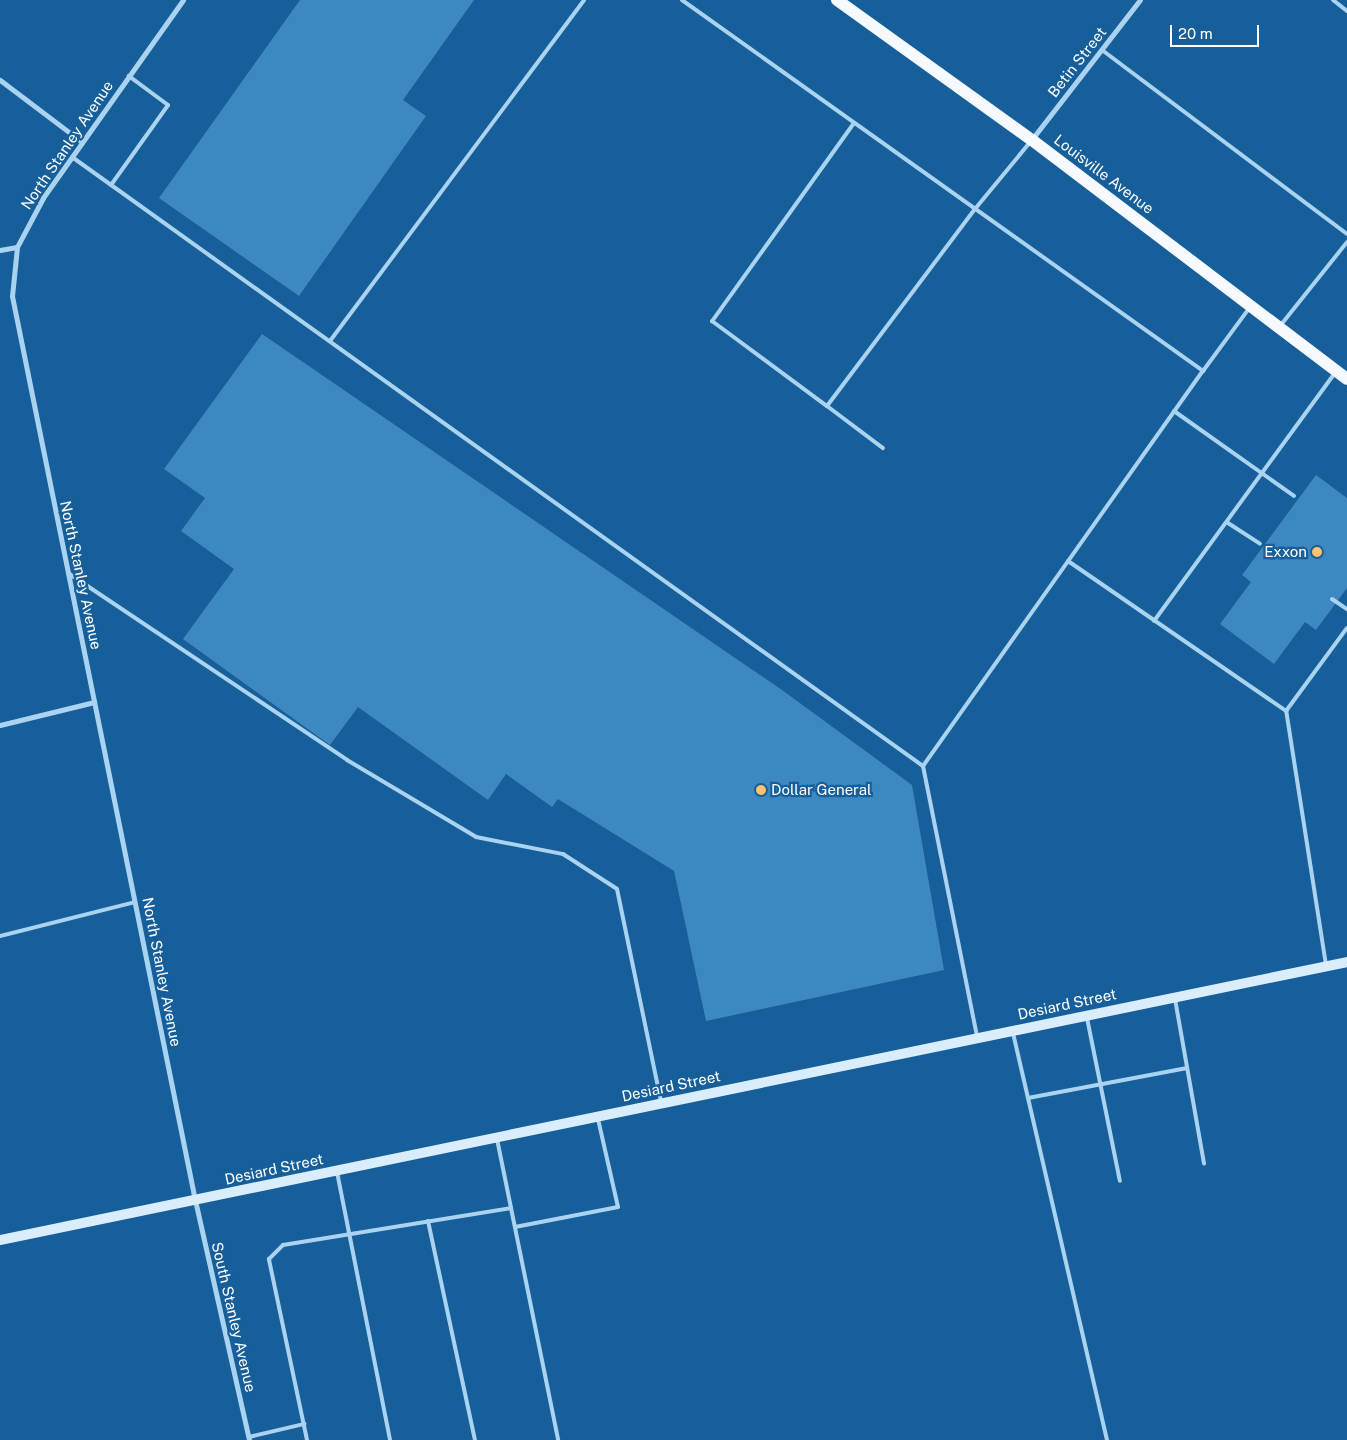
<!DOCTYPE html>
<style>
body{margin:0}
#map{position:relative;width:1347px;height:1440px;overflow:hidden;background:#165f9a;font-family:"Public Sans",sans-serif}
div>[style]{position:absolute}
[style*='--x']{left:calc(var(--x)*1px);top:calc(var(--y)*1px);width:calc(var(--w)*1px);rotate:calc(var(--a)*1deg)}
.building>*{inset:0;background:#3e88c1}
.lane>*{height:4px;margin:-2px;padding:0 2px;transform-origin:2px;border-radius:2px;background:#aad3f2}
.street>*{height:5px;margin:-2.5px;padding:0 2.5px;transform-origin:2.5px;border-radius:2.5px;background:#aad3f2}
.secondary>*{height:10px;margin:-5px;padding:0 5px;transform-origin:5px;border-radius:5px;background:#d9edfc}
.primary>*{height:12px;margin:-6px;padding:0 6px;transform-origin:6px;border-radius:6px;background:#f6faff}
.dots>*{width:14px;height:14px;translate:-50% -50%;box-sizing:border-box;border:2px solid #165f9a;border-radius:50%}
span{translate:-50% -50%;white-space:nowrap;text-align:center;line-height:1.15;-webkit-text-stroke:4.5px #165f9a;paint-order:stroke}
.street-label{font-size:15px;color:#fff}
.poi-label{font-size:15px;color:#fff}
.right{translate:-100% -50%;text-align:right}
.left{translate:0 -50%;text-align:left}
.scale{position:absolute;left:1170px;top:25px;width:89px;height:22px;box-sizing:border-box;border:2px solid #fff;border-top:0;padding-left:6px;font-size:15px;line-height:18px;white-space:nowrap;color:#fff;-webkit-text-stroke:4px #165f9a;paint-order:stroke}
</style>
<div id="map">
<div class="building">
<i style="clip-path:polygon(300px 0,474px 0,403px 100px,426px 116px,299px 296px,159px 198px)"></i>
<i style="clip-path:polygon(262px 334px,782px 690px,912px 785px,944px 970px,706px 1021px,674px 871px,558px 799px,552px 807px,506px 774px,488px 800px,358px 707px,330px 745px,183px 639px,234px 569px,181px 531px,205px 498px,164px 469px)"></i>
<i style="clip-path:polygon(1316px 475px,1347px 498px,1347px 588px,1316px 630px,1305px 622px,1274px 664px,1220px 624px,1251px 582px,1242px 575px)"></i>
</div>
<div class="lane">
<i style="--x:682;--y:0;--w:640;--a:35.45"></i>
<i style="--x:1203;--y:371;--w:79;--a:-53.7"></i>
<i style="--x:1333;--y:0;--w:18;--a:38"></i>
<i style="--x:1102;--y:50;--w:306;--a:36.9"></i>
<i style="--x:854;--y:123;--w:244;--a:125.6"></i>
<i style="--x:712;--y:321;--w:143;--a:36.5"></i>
<i style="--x:827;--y:406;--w:246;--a:-53.1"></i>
<i style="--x:975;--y:209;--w:88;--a:-50.5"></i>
<i style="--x:72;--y:157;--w:1046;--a:35.59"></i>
<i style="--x:923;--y:766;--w:276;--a:78.7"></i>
<i style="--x:111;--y:185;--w:98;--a:-54.5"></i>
<i style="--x:168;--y:105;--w:49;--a:-143.4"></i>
<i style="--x:1280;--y:326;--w:107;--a:-51.4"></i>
<i style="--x:330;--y:341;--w:425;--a:-53.3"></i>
<i style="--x:827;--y:406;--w:70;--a:36.9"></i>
<i style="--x:1174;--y:411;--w:147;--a:35.3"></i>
<i style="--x:1228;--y:523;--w:38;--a:33"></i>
<i style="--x:1068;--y:561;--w:265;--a:34.5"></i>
<i style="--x:68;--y:573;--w:336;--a:33.8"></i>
<i style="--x:347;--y:760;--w:150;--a:30.8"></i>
<i style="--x:476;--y:837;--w:89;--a:11.1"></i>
<i style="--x:563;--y:854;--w:64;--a:32.9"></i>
<i style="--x:617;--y:889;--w:217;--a:78.3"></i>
<i style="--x:1332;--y:599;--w:18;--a:34"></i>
<i style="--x:1154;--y:621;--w:307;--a:-53.9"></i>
<i style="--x:923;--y:766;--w:484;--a:-54.7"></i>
<i style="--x:0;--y:936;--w:139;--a:-14.1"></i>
<i style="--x:1326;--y:965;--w:257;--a:-98.9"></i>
<i style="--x:1286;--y:711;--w:103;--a:-53.7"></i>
<i style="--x:1175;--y:999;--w:167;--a:80"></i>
<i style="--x:1087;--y:1018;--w:166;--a:78.6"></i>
<i style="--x:1013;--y:1033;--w:418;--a:77"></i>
<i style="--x:1028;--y:1098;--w:162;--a:-10.7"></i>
<i style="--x:497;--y:1139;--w:70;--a:78.5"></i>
<i style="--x:337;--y:1172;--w:273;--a:78.8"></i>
<i style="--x:428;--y:1221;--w:224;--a:77.9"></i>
<i style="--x:515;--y:1227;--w:105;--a:-11"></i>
<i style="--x:618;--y:1207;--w:90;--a:-102.8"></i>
<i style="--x:249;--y:1437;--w:57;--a:-13.3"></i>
<i style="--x:307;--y:1440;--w:185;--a:-101.9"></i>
<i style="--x:269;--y:1259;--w:20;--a:-45"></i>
<i style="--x:283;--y:1245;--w:231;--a:-9.2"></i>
<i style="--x:511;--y:1208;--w:237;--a:78.5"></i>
</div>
<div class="street">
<i style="--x:183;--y:0;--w:242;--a:125.3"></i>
<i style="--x:43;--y:198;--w:55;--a:118"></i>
<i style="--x:17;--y:247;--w:49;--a:95.8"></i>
<i style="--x:12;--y:296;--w:922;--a:78.56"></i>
<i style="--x:195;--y:1200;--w:246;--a:77.3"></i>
<i style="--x:0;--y:80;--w:103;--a:37.1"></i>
<i style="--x:1032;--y:139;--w:176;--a:-52.2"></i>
<i style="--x:0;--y:250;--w:17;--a:-10"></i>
<i style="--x:0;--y:725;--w:97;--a:-13.7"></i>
</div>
<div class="secondary">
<i style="--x:0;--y:1240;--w:1375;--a:-11.66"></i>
</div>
<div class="primary">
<i style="--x:837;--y:0;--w:240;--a:35.7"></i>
<i style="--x:1032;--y:140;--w:395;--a:37.2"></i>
</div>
<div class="dots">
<i style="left:1317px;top:552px;background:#ffc36c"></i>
<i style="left:761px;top:790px;background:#ffc36c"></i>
</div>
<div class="street-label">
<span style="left:1077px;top:62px;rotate:-52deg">Betin Street</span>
<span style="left:67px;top:145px;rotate:-56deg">North Stanley Avenue</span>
<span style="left:1104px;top:174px;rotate:37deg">Louisville Avenue</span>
<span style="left:81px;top:575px;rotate:78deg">North Stanley Avenue</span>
<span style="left:162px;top:972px;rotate:79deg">North Stanley Avenue</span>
<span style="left:1067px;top:1004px;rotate:-12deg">Desiard Street</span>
<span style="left:671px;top:1086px;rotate:-12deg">Desiard Street</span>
<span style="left:274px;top:1169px;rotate:-12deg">Desiard Street</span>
<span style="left:234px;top:1317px;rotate:77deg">South Stanley Avenue</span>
</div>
<div class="poi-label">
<span class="right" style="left:1307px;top:552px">Exxon</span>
<span class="left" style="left:771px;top:790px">Dollar General</span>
</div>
<div class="scale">20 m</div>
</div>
